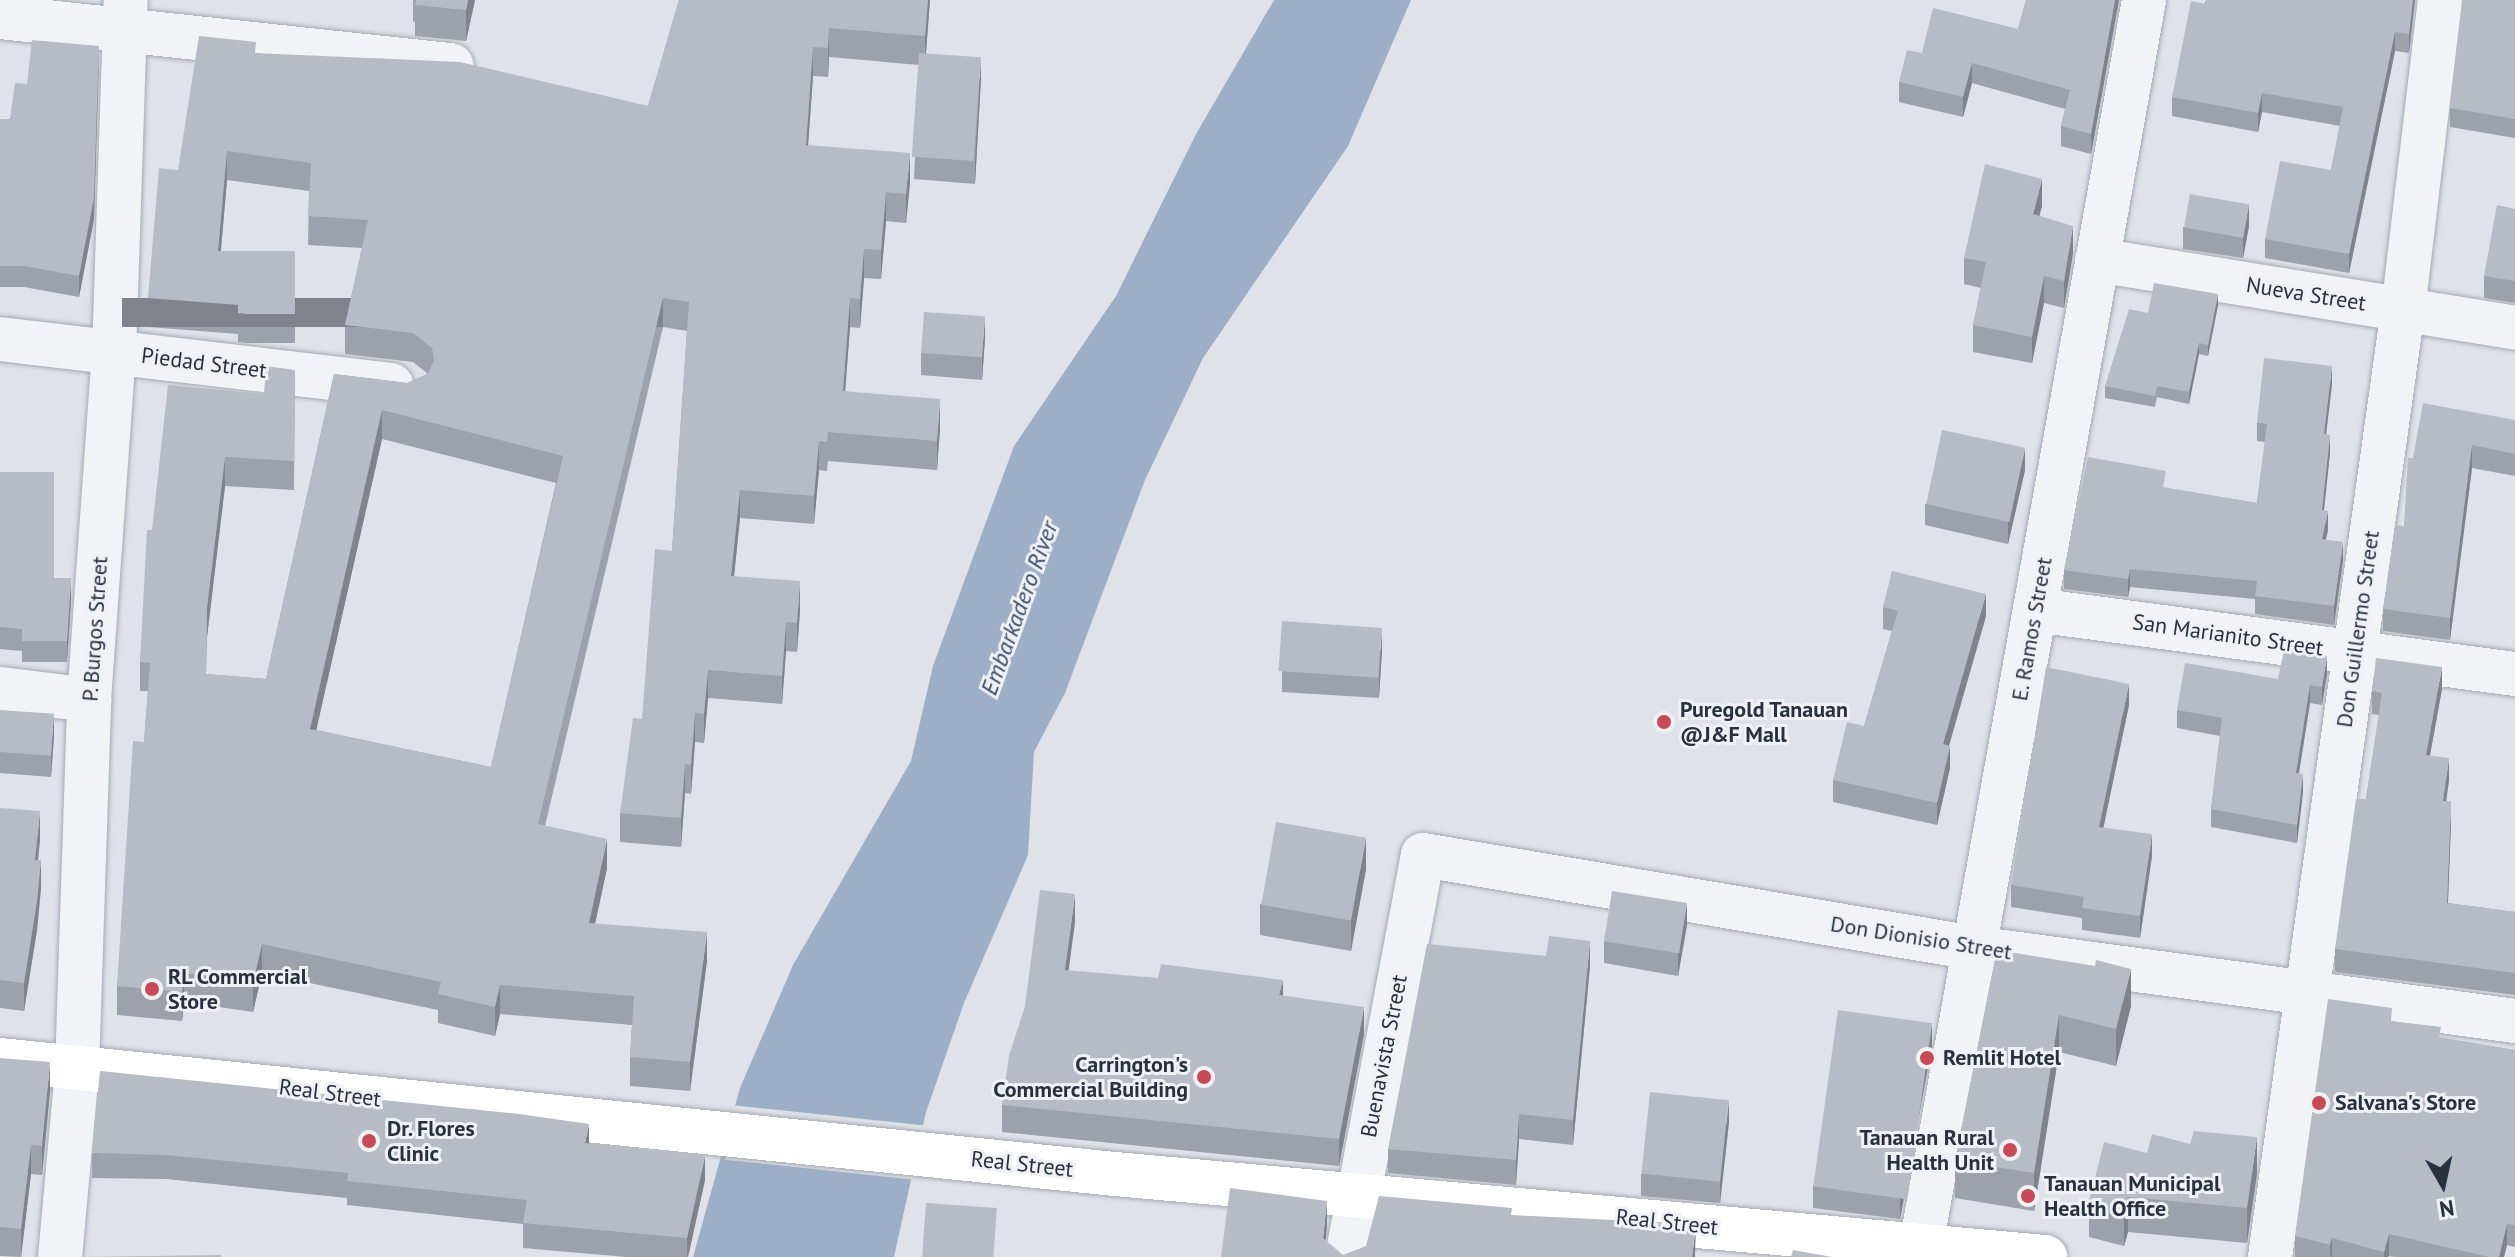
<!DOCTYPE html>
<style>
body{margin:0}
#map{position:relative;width:2515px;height:1257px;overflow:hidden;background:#dfe2e8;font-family:"PT Sans",sans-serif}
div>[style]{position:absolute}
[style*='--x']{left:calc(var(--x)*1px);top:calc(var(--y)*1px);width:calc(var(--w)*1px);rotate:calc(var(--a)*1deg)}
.water>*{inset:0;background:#9cafc6}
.pier>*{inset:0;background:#dfe2e8;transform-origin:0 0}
.roads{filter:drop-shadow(0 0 2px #a5a9b2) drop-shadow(0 0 2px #a5a9b2)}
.minor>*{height:44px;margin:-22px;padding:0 22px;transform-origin:22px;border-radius:22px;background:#f2f3f6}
.major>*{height:44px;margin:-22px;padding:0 22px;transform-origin:22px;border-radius:22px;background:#fff}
.wall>*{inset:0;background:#9da1a9}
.shaded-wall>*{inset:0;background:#808389;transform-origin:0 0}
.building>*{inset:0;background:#b7bbc4;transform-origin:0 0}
.dots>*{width:22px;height:22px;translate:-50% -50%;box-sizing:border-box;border:4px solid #eff1f5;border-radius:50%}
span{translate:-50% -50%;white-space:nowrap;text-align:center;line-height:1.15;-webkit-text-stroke:6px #eff1f5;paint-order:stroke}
.street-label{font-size:22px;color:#29303e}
.poi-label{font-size:22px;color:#29303e;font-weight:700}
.left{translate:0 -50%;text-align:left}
.right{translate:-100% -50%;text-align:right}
.water-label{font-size:24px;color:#354d70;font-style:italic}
.north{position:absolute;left:2403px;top:1145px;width:80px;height:80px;-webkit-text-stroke:6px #eff1f5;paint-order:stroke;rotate:171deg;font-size:22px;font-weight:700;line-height:32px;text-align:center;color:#29303e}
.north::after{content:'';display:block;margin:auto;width:28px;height:36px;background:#29303e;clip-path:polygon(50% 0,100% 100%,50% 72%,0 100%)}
</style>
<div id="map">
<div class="water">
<i style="clip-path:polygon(1274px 0,1411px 0,1348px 146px,1203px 358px,1145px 480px,1065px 693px,1034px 752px,1028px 855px,964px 1003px,926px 1112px,894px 1257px,693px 1257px,740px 1088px,793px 965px,911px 761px,933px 666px,1014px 446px,1116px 296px,1196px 134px)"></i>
</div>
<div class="pier">
<i style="left:731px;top:1105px;width:198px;height:55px;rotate:6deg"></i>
</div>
<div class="roads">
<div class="minor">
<i style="--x:0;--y:17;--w:454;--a:6.1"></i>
<i style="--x:2097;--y:260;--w:423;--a:9.2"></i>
<i style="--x:0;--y:339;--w:394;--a:6.7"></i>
<i style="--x:2035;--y:610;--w:484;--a:7.6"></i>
<i style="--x:0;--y:689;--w:90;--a:7"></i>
<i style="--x:60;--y:1257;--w:189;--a:-84.8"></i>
<i style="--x:77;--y:1069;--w:369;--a:-88.1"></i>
<i style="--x:89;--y:700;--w:348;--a:-85.9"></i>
<i style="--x:114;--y:353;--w:353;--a:-88.1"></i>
<i style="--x:1347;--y:1257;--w:409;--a:-79.3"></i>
<i style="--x:1423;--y:855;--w:559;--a:9.58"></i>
<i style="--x:1974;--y:948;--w:546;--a:7.68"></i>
<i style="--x:1919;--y:1257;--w:1277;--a:-79.85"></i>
<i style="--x:2270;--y:1257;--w:956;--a:-82.01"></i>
<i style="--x:2403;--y:310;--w:312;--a:-83.2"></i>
</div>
<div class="major">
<i style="--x:0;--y:1060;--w:1121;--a:5.84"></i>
<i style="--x:1115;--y:1174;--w:934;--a:5.1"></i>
</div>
</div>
<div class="wall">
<i style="clip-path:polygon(413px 0,475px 0,466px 41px,415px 36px,415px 22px,413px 21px)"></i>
<i style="clip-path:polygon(evenodd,679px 0,930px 0,926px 53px,981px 79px,975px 184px,914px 179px,919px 65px,829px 57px,828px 77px,813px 76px,808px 145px,910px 182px,906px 223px,886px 221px,881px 279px,864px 278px,860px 328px,850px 327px,845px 391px,940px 428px,937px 470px,828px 461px,827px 471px,819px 470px,814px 524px,740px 518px,734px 576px,800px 610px,797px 652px,786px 651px,782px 704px,708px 698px,704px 743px,695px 742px,691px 794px,685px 793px,681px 847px,620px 842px,620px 813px,642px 719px,672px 551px,687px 331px,663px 327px,545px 826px,607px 868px,595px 924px,707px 961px,690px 1091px,630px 1086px,630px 1057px,632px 1025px,500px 1014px,495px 1036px,438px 1023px,438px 1010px,262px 973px,253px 1012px,184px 1002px,182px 1021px,117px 1015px,117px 986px,144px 742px,148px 691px,140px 691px,140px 662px,152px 530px,264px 394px,295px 370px,294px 490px,225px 486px,207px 637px,206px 674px,266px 679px,334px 374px,407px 383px,428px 374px,413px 362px,345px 354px,345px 325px,362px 248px,308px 245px,309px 191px,227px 180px,221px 251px,295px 251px,295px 343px,246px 343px,238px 342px,238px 334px,148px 327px,148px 298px,178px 170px,256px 53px,648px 106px,679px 0,382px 439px,556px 483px,491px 767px,316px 730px,382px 439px)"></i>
<i style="clip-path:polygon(2026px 0,2119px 0,2091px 154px,2061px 146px,2061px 126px,2065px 109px,1972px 83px,1963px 117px,1899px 102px,1899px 82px,1922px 53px,2018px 29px)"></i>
<i style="clip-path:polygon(2206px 0,2415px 0,2409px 53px,2395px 51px,2349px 273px,2265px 258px,2265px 239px,2331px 170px,2340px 126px,2262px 112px,2258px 132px,2172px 116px,2172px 97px)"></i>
<i style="clip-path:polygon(2515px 0,2515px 138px,2450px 127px,2450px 108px)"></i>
<i style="clip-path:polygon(99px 68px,94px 219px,79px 297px,24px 287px,0 287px,0 119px,10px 119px,27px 84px)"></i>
<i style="clip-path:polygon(2042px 206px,2039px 215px,2073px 253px,2064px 308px,2044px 303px,2032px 363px,1973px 352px,1973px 325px,1981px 288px,1964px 284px,1964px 258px)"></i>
<i style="clip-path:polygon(2515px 209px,2515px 303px,2484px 298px,2484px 276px)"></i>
<i style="clip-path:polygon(2249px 226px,2243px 258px,2183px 249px,2183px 227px)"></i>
<i style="clip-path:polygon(2218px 305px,2208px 356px,2199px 354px,2189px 404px,2157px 397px,2155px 407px,2105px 398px,2105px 386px,2148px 313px)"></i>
<i style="clip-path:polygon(985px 338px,982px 380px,921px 375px,921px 353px)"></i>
<i style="clip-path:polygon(2332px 384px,2326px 434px,2330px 453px,2324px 510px,2328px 530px,2325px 540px,2343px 560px,2334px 625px,2255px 614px,2255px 599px,2130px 587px,2128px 597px,2064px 589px,2064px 570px,2166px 488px,2257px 503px,2265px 442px,2257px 441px,2257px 423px)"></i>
<i style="clip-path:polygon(2515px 420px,2515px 476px,2472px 468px,2450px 640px,2383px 631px,2383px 609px,2404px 526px,2413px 458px)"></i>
<i style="clip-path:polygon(2025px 470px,2008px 544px,1925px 525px,1925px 504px)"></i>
<i style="clip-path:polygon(0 472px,54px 578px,71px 600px,67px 662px,22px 662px,22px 651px,0 649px)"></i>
<i style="clip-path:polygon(1883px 607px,1986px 616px,1949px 746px,1950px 768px,1937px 825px,1833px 802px,1833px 780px,1864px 726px,1892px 631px,1883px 629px)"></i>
<i style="clip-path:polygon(1282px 621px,1382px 650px,1379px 698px,1282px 692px)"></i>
<i style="clip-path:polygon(2327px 674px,2322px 705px,2310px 703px,2299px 773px,2303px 792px,2297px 843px,2211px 827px,2211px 809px,2220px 736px,2177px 728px,2177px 710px,2278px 679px)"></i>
<i style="clip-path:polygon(2442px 689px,2430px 755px,2449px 780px,2446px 801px,2451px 824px,2448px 903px,2515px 912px,2515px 995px,2335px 972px,2335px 949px,2366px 799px,2379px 715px,2372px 714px,2372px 691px)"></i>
<i style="clip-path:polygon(2129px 705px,2103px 827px,2152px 856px,2140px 938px,2082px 930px,2082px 918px,2011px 907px,2011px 885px)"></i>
<i style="clip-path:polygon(0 710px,54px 736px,51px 777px,0 773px)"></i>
<i style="clip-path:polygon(0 808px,40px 839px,38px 860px,41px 888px,37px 930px,24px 1011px,0 1008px)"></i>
<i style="clip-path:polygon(1366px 869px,1351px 951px,1260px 935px,1260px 904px)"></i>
<i style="clip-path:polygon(1075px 922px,1068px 971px,1283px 996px,1364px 1034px,1339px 1166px,1002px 1132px,1002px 1105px)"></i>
<i style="clip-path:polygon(1687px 925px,1678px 976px,1604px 963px,1604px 941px)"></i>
<i style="clip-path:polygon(1997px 950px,2131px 1006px,2116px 1066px,2059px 1052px,2034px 1211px,1955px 1198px,1955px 1161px)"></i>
<i style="clip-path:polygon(1590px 966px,1573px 1145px,1519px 1139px,1516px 1185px,1388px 1173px,1388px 1149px)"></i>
<i style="clip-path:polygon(2392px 1021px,2441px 1038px,2515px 1050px,2515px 1247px,2507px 1245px,2504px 1257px,2395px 1257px,2389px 1256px,2388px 1257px,2295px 1257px,2295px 1236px)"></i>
<i style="clip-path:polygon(1932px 1045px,1900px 1219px,1813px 1208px,1813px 1186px)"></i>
<i style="clip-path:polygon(0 1058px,50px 1091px,42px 1175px,31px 1174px,21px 1257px,0 1256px)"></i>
<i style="clip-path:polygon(1729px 1122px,1720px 1203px,1641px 1196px,1641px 1174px)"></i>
<i style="clip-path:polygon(589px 1144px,705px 1180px,688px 1257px,627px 1257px,523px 1248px,523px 1224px,347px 1205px,347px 1198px,166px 1179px,92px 1178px,92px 1153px)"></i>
<i style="clip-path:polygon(2147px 1153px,2257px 1173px,2247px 1243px,2128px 1232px,2124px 1246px,2089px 1237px,2089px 1202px)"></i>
</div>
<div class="shaded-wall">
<i style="clip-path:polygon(468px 0,475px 0,466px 41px,466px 10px)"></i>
<i style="clip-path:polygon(928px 0,930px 0,925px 65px,925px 36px)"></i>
<i style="clip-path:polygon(2115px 0,2119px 0,2091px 154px,2091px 134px)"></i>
<i style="clip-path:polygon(2413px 0,2415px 0,2409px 53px,2409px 34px)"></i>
<i style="clip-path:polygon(829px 28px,829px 57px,828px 77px,828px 48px)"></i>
<i style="clip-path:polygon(2395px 32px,2395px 51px,2349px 273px,2349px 254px)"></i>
<i style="clip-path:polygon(99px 46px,94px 219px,79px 297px,79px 276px)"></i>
<i style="clip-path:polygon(813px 47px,813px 76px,806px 174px,806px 145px)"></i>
<i style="clip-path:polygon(981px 57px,981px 79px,975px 184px,975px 162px)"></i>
<i style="clip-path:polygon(1972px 63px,1972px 83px,1963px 117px,1963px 97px)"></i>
<i style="clip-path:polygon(2262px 93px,2262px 112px,2258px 132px,2258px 113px)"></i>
<i style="clip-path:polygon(227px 151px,227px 180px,218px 280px,218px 251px)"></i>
<i style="clip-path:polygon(910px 153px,910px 182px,906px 223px,906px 194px)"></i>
<i style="clip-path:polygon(2042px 179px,2042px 206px,2033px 240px,2033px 214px)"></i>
<i style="clip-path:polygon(886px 192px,886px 221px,881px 279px,881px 250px)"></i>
<i style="clip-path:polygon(2249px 204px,2249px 226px,2243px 258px,2243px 237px)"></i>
<i style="clip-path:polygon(2073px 226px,2073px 253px,2064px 308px,2064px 281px)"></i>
<i style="clip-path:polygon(864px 249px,864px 278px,860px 328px,860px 299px)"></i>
<i style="clip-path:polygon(2044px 276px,2044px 303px,2032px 363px,2032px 337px)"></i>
<i style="clip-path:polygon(2218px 294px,2218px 305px,2208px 356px,2208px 345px)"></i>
<i style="left:663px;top:298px;width:29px;height:541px;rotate:90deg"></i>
<i style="clip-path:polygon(850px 298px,850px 327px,843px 420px,843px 391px)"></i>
<i style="clip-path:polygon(985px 316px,985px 338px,982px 380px,982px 358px)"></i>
<i style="clip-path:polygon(2199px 343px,2199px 354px,2189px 404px,2189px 392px)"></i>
<i style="clip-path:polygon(2332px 366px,2332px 384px,2324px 452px,2324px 434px)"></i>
<i style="clip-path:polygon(940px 399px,940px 428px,937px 470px,937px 441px)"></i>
<i style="clip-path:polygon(382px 410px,382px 439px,310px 758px,310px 729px)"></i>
<i style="clip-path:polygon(2330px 435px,2330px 453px,2322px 528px,2322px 510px)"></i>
<i style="clip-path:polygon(819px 441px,819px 470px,814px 524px,814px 496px)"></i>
<i style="clip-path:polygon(2472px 445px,2472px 468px,2450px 640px,2450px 618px)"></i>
<i style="clip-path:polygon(2025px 448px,2025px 470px,2008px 544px,2008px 522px)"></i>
<i style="clip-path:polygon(225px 457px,225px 486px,207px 637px,207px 608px)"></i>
<i style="clip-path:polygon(740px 490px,740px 518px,731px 605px,731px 576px)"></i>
<i style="clip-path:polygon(2328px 511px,2328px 530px,2322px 558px,2322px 539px)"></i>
<i style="clip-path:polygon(2343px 542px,2343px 560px,2334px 625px,2334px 606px)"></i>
<i style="clip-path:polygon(2130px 569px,2130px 587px,2128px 597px,2128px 579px)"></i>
<i style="clip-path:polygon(71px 578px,71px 600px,67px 662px,67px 641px)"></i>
<i style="clip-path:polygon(800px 581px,800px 610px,797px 652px,797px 623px)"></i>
<i style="clip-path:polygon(1986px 594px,1986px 616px,1943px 766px,1943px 744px)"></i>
<i style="clip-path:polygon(786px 622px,786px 651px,782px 704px,782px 676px)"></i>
<i style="clip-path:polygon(1382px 628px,1382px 650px,1379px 698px,1379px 677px)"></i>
<i style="clip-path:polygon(2327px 656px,2327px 674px,2322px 705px,2322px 687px)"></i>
<i style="clip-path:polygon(2442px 667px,2442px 689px,2426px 777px,2426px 755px)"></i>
<i style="clip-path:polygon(708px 670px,708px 698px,704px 743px,704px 714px)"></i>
<i style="clip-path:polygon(2129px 684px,2129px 705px,2099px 849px,2099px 827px)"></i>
<i style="clip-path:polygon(2310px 685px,2310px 703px,2296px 791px,2296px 773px)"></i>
<i style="clip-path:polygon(695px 713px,695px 742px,691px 794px,691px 765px)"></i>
<i style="clip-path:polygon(54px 714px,54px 736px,51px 777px,51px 756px)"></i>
<i style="clip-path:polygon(1950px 746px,1950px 768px,1937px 825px,1937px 803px)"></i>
<i style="clip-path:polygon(2449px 758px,2449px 780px,2443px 824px,2443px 801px)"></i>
<i style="clip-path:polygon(685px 764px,685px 793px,681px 847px,681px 818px)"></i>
<i style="clip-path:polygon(2303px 774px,2303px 792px,2297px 843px,2297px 825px)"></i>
<i style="clip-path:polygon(2451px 801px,2451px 824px,2447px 925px,2447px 903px)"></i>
<i style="clip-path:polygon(40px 811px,40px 839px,35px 888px,35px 860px)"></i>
<i style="clip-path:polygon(2152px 834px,2152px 856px,2140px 938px,2140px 916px)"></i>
<i style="clip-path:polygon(1366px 838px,1366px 869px,1351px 951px,1351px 920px)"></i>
<i style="clip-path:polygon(607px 839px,607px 868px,589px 952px,589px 923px)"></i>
<i style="clip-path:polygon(41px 860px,41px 888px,37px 930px,24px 1011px,24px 983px)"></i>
<i style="clip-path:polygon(1075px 894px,1075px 922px,1065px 998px,1065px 970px)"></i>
<i style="clip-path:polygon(1687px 903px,1687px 925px,1678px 976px,1678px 954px)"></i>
<i style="clip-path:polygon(707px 932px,707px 961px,690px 1091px,690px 1062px)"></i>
<i style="clip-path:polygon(1590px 941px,1590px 966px,1573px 1145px,1573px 1120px)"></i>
<i style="clip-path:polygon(262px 944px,262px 973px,253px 1012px,253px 983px)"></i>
<i style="clip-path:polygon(2131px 969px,2131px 1006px,2116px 1066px,2116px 1029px)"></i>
<i style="clip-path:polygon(184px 973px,184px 1002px,182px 1021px,182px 992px)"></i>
<i style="clip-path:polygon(1283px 980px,1283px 1007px,1279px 995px)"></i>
<i style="clip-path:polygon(500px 985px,500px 1014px,495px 1036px,495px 1007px)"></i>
<i style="clip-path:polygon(1364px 1007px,1364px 1034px,1339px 1166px,1339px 1139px)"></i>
<i style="clip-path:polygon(2059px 1015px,2059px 1052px,2034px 1211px,2034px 1173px)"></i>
<i style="clip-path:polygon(1932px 1023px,1932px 1045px,1900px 1219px,1900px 1197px)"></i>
<i style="clip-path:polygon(50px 1062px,50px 1091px,42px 1175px,42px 1146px)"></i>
<i style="clip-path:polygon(1729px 1100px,1729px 1122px,1720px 1203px,1720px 1181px)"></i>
<i style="clip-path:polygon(1519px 1114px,1519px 1139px,1516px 1185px,1516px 1160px)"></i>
<i style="clip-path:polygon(589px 1124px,589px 1149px,585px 1143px)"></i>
<i style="clip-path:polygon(2257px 1137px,2257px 1173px,2247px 1243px,2247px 1208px)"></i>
<i style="clip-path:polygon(31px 1145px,31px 1174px,21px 1257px,21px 1229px)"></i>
<i style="clip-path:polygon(705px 1156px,705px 1180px,688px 1257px,687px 1257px,687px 1238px)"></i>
<i style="clip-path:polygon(2128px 1197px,2128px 1232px,2124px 1246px,2124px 1211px)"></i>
<i style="clip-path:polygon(1327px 1201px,1327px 1227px,1324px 1257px,1323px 1238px)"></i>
<i style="clip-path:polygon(1696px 1224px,1695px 1257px,1692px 1257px)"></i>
<i style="clip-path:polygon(2507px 1224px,2507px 1245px,2504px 1257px,2499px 1257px)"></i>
<i style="clip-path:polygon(2389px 1234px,2389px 1256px,2388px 1257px,2384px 1257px,2384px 1252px)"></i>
<i style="clip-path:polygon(2332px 1238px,2332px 1257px,2330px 1257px,2330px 1245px)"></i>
</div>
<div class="building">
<i style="clip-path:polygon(416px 0,468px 0,466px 10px,415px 5px)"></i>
<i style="clip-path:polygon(evenodd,679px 0,928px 0,925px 36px,829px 28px,828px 48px,813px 47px,806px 145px,910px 153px,906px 194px,886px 192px,881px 250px,864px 249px,860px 299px,850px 298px,843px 391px,940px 399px,937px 441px,828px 432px,827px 442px,819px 441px,814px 496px,740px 490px,731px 576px,800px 581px,797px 623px,786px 622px,782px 676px,708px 670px,704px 714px,695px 713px,691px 765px,685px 764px,681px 818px,620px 813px,633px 718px,642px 719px,655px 549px,672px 551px,689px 302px,663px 298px,538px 824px,607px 839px,589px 923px,707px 932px,690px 1062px,630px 1057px,634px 996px,500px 985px,495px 1007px,438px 994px,441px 982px,262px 944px,253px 983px,184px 973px,182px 992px,117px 986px,133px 741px,144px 742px,150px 663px,140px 662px,147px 530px,152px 530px,168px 385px,264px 394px,266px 366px,295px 370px,294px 461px,225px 457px,207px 608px,206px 674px,266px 679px,334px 374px,407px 383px,428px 374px,434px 360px,432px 348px,413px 333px,345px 325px,368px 220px,308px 216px,311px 163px,227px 151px,218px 251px,295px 251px,295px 314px,246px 314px,238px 313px,238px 305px,148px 298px,159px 168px,178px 170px,199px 36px,256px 42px,255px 53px,460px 62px,648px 106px,679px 0,382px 410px,563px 456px,491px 767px,310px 729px,382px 410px)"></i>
<i style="clip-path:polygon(2026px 0,2115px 0,2091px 134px,2061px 126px,2070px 90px,1972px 63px,1963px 97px,1899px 82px,1907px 50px,1922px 53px,1933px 8px,2018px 29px)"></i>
<i style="clip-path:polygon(2206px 0,2413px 0,2409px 34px,2395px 32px,2349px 254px,2265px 239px,2280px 161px,2331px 170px,2343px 107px,2262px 93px,2258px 113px,2172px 97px,2191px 1px,2206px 4px)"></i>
<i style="clip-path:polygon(2463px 0,2515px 0,2515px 119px,2450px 108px)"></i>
<i style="clip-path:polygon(32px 40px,99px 46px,94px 198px,79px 276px,24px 266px,0 266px,0 119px,10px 119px,15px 83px,27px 84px)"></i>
<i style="left:919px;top:53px;width:62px;height:104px;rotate:4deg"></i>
<i style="clip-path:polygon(1985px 164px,2042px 179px,2033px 214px,2073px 226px,2064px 281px,2044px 276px,2032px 337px,1973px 325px,1986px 262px,1964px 258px)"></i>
<i style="left:2190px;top:194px;width:60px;height:34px;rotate:10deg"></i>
<i style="clip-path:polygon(2497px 205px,2515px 209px,2515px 281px,2484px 276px)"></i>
<i style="clip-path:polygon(2154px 283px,2218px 294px,2208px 345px,2199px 343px,2189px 392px,2157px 386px,2155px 396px,2105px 386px,2129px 309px,2148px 313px)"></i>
<i style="left:924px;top:312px;width:61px;height:41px;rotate:4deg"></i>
<i style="clip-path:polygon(2264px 358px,2332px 366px,2324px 434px,2330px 435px,2322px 510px,2328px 511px,2322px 539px,2343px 542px,2334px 606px,2255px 596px,2257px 581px,2130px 569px,2128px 579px,2064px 570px,2088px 457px,2166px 471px,2163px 487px,2257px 503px,2267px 424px,2257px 423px)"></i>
<i style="clip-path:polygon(2423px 403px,2515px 420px,2515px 454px,2472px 445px,2450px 618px,2383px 609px,2395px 525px,2404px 526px,2408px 458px,2413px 458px)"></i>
<i style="left:1942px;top:430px;width:85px;height:76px;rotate:12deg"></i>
<i style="clip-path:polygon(0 472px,54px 472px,54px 578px,71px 578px,67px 641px,22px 641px,22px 629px,0 627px)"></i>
<i style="clip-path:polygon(1892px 571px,1986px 594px,1943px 744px,1950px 746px,1937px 803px,1833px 780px,1847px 722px,1864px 726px,1898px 611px,1883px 607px)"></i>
<i style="left:1282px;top:621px;width:100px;height:50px;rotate:4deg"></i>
<i style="clip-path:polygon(2284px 650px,2327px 656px,2322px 687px,2310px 685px,2296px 773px,2303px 774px,2297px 825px,2211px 809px,2222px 718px,2177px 710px,2185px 663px,2278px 679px)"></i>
<i style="clip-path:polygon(2376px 658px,2442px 667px,2426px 755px,2449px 758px,2443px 801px,2451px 801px,2447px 903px,2515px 912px,2515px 973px,2335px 949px,2356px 799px,2366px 799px,2382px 693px,2372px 691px)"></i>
<i style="clip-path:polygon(2046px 667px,2129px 684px,2099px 827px,2152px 834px,2140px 916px,2082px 908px,2084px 897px,2011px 885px)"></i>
<i style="left:0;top:710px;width:54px;height:42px;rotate:4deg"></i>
<i style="clip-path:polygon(0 808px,40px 811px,35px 860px,41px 860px,37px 902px,24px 983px,0 980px)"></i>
<i style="left:1276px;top:822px;width:91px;height:84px;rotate:10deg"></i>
<i style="clip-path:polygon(1040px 890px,1075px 894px,1065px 970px,1158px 978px,1161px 964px,1283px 980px,1279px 995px,1364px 1007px,1339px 1139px,1002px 1105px,1009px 1056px,1025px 1006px)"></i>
<i style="left:1612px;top:891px;width:76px;height:51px;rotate:9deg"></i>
<i style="clip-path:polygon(1549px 936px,1590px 941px,1573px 1120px,1519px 1114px,1516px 1160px,1388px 1149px,1427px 944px,1546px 956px)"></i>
<i style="clip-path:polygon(1997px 950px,2095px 966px,2096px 960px,2131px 969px,2116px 1029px,2059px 1015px,2034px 1173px,1955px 1161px)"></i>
<i style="clip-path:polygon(2328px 999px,2392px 1008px,2391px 1021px,2441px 1027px,2439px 1037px,2515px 1050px,2515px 1225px,2507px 1224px,2499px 1257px,2489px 1257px,2389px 1234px,2384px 1252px,2332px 1238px,2330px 1245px,2295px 1236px)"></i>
<i style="left:1838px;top:1010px;width:95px;height:178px;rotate:8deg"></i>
<i style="clip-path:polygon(0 1058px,50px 1062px,42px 1146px,31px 1145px,21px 1229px,0 1227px)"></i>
<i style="clip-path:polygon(100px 1071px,519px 1114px,589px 1124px,585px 1143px,705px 1156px,687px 1238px,523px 1223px,527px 1200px,347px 1181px,348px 1173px,166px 1155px,92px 1153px)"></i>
<i style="left:1650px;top:1092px;width:79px;height:82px;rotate:6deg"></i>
<i style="clip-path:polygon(2194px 1131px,2257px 1137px,2247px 1208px,2128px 1197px,2124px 1211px,2089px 1202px,2104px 1142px,2147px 1153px,2152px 1134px,2190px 1144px)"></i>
<i style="clip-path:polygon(1230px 1188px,1327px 1201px,1323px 1238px,1343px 1255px,1366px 1246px,1379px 1196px,1512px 1208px,1511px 1215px,1696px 1224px,1692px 1257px,1221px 1257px)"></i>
<i style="left:926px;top:1203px;width:71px;height:54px;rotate:4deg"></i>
<i style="clip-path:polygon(1793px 1250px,1832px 1257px,1791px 1257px)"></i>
<i style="clip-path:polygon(221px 1255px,221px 1257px,77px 1257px)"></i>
</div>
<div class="dots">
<i style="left:1664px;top:722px;background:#c84a57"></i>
<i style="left:152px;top:989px;background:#c84a57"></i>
<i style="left:1927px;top:1058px;background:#c84a57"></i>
<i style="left:1204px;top:1077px;background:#c84a57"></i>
<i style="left:2319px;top:1103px;background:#c84a57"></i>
<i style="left:369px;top:1141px;background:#c84a57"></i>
<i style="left:2010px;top:1150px;background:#c84a57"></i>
<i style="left:2028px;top:1196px;background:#c84a57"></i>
</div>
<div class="street-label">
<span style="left:2306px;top:294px;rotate:9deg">Nueva Street</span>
<span style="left:204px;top:363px;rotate:7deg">Piedad Street</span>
<span style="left:95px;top:629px;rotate:-86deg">P. Burgos Street</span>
<span style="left:2032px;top:629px;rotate:-80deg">E. Ramos Street</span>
<span style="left:2358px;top:629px;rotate:-82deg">Don Guillermo Street</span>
<span style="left:2228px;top:635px;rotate:8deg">San Marianito Street</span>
<span style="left:1921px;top:938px;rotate:9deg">Don Dionisio Street</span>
<span style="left:1384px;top:1056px;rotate:-79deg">Buenavista Street</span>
<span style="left:330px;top:1093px;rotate:7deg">Real Street</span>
<span style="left:1022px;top:1164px;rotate:6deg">Real Street</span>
<span style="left:1667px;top:1222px;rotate:6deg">Real Street</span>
</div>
<div class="poi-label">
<span class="left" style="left:1680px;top:722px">Puregold Tanauan<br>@J&amp;F Mall</span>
<span class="left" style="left:168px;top:989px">RL Commercial<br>Store</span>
<span class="left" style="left:1943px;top:1058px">Remlit Hotel</span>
<span class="right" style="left:1188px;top:1077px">Carrington's<br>Commercial Building</span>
<span class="left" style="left:2335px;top:1103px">Salvana's Store</span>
<span class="left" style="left:387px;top:1141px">Dr. Flores<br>Clinic</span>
<span class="right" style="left:1994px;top:1150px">Tanauan Rural<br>Health Unit</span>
<span class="left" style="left:2044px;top:1196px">Tanauan Municipal<br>Health Office</span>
</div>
<div class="water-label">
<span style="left:1019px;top:608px;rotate:-70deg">Embarkadero River</span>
</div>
<div class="north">N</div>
</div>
